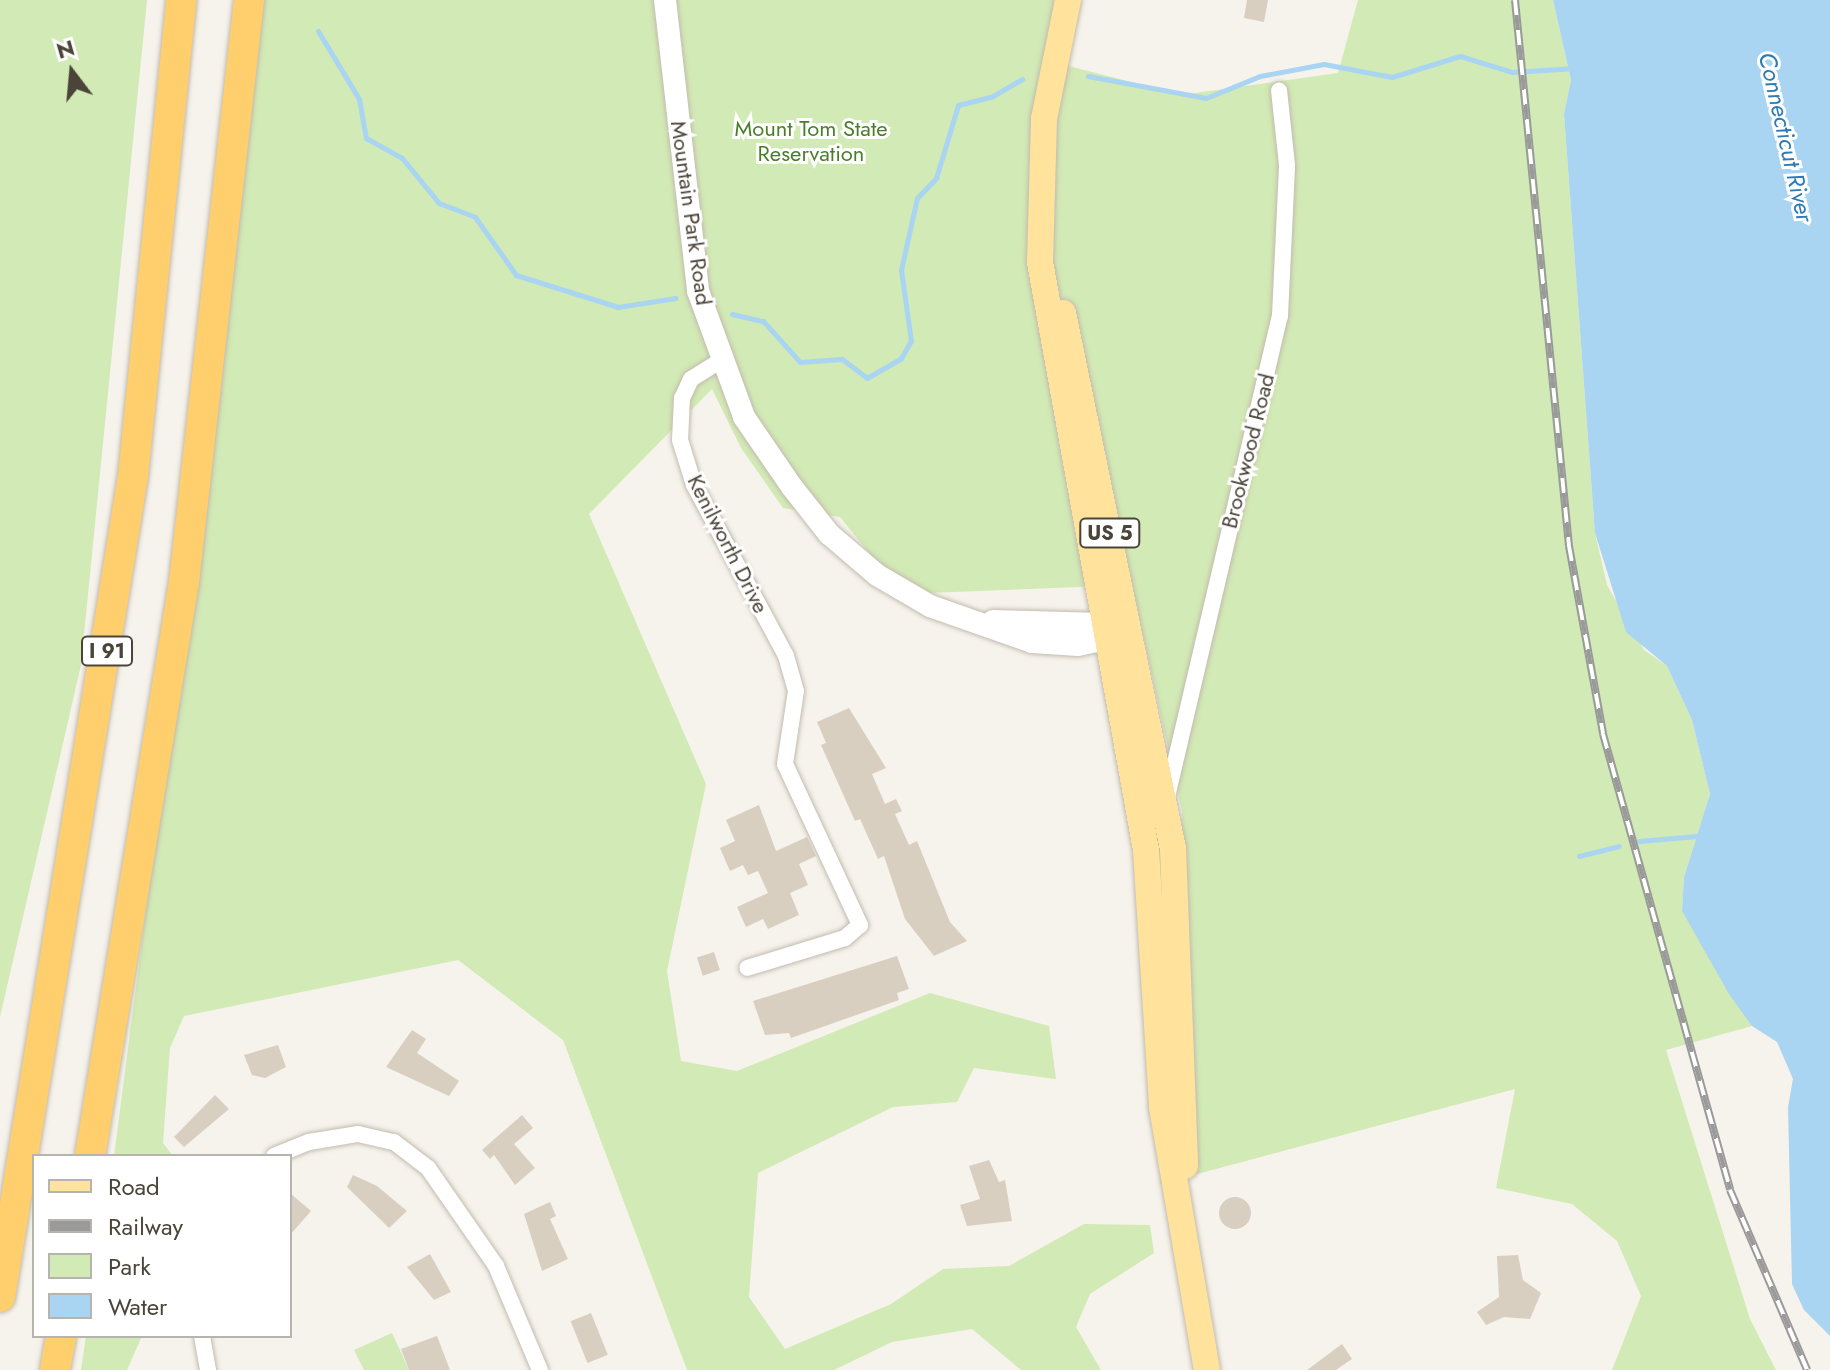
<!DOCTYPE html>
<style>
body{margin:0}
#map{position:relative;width:1830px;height:1370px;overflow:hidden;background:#f6f3ec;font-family:Jost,sans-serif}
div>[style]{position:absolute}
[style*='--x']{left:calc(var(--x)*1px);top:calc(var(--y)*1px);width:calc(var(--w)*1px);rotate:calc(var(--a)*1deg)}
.green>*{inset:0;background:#d2eab5}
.water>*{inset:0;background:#a9d4f2}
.stream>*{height:5px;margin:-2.5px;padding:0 2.5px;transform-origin:2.5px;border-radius:2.5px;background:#a9d4f2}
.building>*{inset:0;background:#d8cfc1;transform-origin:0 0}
.round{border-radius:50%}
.roads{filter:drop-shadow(0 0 2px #c2bbae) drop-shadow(0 0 2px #c2bbae)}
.minor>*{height:16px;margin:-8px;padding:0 8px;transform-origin:8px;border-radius:8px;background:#fff}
.tertiary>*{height:22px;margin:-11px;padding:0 11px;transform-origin:11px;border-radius:11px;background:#fff}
.primary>*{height:26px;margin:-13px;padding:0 13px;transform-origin:13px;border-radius:13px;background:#ffe39c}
.motorway>*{height:30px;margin:-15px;padding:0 15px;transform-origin:15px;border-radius:15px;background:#ffcf6e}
.rail>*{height:8px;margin-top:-4px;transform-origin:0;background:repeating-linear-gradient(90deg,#fff 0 15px,#9a9a9a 0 30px);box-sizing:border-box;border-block:2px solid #9a9a9a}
span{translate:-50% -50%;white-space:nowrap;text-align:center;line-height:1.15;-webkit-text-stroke:6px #fff;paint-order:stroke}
.shield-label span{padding:2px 6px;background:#fff;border:2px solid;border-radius:6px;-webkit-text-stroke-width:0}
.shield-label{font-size:20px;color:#4b4439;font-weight:700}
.park-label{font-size:22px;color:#4a7f2a}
.street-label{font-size:22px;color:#4b4439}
.water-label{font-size:24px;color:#2e7ab2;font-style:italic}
.legend{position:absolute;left:32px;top:1154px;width:260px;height:184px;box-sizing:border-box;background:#fff;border:2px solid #b7b4b0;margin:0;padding:10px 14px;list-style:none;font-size:24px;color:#4b4439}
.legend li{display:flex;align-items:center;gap:16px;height:40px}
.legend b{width:40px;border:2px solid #b7b4b0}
.north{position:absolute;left:32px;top:32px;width:80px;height:80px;-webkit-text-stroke:6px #fff;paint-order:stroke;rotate:344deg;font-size:22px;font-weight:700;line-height:32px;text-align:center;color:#4b4439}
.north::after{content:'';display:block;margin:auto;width:28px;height:36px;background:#4b4439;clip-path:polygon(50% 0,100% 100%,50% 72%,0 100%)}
</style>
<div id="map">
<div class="green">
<i style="clip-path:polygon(0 0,147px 0,81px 665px,0 1017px)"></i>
<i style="clip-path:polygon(264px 0,1079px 0,1065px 65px,1181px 95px,1338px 73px,1358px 0,1553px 0,1571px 80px,1564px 114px,1595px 533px,1607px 585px,1644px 650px,1667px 666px,1692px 720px,1710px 794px,1684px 877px,1682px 911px,1752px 1026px,1666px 1050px,1750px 1319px,1776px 1370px,1612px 1370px,1641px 1296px,1617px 1241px,1572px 1204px,1496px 1188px,1515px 1089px,1160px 1184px,1182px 811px,1132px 585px,902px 594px,840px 517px,783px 508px,741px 448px,712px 389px,589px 514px,706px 784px,667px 971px,681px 1061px,737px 1071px,930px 993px,1049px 1026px,1056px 1079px,974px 1068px,957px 1102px,893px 1107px,758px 1173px,749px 1297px,785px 1349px,891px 1304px,943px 1269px,1009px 1266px,1084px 1224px,1150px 1225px,1154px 1253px,1090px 1294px,1076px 1327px,1101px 1370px,1021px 1370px,972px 1329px,892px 1342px,834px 1370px,687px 1370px,563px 1040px,458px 960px,184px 1016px,170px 1048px,163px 1143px,173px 1156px,114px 1156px)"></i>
<i style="clip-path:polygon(392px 1333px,409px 1370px,364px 1370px,354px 1350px)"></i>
<i style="clip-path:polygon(86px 1336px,142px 1336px,127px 1370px,81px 1370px)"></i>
</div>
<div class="water">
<i style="clip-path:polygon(1553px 0,1830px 0,1830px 1336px,1804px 1310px,1792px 1284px,1788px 1107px,1793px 1079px,1777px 1042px,1752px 1026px,1729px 994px,1682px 911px,1684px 877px,1710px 794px,1692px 720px,1667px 666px,1626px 632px,1595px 533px,1564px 114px,1571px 80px)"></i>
</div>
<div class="stream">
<i style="--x:318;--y:31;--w:79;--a:58.9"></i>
<i style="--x:359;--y:99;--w:40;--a:80"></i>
<i style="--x:366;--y:138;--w:41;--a:29.1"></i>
<i style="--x:402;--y:158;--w:58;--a:50.6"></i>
<i style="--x:439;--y:203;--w:39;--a:21"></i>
<i style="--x:475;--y:217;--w:71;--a:54.7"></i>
<i style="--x:516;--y:275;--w:107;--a:17.4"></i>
<i style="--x:618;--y:307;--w:58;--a:-9"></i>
<i style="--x:1088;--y:76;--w:120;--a:10.6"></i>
<i style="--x:1206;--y:98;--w:58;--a:-22.2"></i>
<i style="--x:1260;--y:76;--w:65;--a:-10.6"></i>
<i style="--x:1324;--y:64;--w:69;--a:10.8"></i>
<i style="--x:1392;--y:77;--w:71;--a:-17.2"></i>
<i style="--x:1460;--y:56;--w:54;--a:17.1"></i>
<i style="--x:1512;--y:72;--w:64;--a:-3.6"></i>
<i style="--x:732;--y:314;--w:32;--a:13"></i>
<i style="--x:763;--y:321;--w:55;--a:47.9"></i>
<i style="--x:800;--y:362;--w:42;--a:-4.1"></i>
<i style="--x:842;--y:359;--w:31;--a:37"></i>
<i style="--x:867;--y:378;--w:39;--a:-30"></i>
<i style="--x:901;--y:358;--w:20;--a:-60"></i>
<i style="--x:911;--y:341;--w:72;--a:-98"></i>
<i style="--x:901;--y:270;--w:74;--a:-77.5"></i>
<i style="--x:917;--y:198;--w:28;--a:-46"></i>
<i style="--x:936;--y:178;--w:76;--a:-73.2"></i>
<i style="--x:958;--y:105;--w:34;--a:-14"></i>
<i style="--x:991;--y:97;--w:36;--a:-30"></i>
<i style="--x:1639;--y:841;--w:58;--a:-4.9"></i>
<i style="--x:1579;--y:856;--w:41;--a:-14"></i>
</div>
<div class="building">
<i style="clip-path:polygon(1247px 0,1268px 0,1264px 22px,1244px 18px)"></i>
<i style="clip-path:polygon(849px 708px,886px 768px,872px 774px,885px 804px,896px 799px,902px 811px,895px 814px,909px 845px,917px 841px,950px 922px,967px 941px,934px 956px,905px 919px,884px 856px,878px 859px,860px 819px,855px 821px,821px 745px,826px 743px,817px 722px)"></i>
<i style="clip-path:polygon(759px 805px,776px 851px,807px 837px,816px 856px,799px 864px,808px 885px,790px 893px,799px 915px,768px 929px,763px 919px,746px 927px,737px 907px,768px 893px,758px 871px,748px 875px,743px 865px,730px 871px,720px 848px,735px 841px,726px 820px)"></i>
<i style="left:714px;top:952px;width:19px;height:18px;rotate:72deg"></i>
<i style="clip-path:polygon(897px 956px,909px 989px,897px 993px,899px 1000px,791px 1038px,789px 1033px,765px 1035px,753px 1001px)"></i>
<i style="clip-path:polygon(412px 1030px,426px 1039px,417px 1053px,459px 1081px,449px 1096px,386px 1067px)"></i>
<i style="clip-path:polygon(278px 1045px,286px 1067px,265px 1078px,252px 1075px,244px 1055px)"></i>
<i style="clip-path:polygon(215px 1095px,229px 1109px,184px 1147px,174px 1137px)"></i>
<i style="clip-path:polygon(522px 1115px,533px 1128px,514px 1144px,535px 1168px,515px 1185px,494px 1155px,490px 1159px,482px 1150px)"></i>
<i style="clip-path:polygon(989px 1160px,999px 1182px,1005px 1180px,1012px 1221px,967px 1226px,960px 1205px,980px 1199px,969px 1166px)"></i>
<i style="clip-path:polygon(353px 1175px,377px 1186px,407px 1211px,389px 1228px,347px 1187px)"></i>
<i style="clip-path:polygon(290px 1193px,311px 1211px,290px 1235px)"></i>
<i class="round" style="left:1219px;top:1197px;width:32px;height:32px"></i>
<i style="clip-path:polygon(550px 1202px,556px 1216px,550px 1219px,568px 1259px,542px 1271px,524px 1214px)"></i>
<i style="clip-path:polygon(430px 1254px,451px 1292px,434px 1300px,407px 1267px)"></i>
<i style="clip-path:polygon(1518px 1255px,1523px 1280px,1541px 1293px,1530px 1319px,1504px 1317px,1486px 1325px,1477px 1312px,1499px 1297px,1497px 1256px)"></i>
<i style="left:591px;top:1313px;width:45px;height:22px;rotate:68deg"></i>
<i style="clip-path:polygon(437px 1336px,450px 1370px,409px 1370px,401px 1349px)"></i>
<i style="clip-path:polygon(1342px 1344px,1352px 1359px,1336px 1370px,1307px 1370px)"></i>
</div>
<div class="roads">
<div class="minor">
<i style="--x:720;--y:361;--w:34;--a:148"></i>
<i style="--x:691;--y:379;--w:21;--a:115"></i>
<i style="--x:682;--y:398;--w:42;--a:92.7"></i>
<i style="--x:680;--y:440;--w:47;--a:72.7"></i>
<i style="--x:694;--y:485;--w:194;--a:61.7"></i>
<i style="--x:786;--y:656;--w:36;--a:74"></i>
<i style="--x:796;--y:691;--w:74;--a:98.6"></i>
<i style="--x:785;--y:764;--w:178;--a:65"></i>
<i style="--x:860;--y:925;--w:20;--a:139"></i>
<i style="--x:845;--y:938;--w:102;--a:163"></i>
<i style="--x:1167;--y:797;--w:494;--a:-76.8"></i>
<i style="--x:1280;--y:316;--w:151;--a:-87.3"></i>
<i style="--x:1287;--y:165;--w:75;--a:-96.1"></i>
<i style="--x:274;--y:1156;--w:38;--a:-22"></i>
<i style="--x:309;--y:1142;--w:50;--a:-9.3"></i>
<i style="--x:358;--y:1134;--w:37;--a:13"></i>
<i style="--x:394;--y:1142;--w:43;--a:37.4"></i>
<i style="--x:428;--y:1168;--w:119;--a:55.2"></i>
<i style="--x:496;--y:1266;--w:113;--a:67.1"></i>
<i style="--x:202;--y:1336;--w:35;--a:80"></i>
</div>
<div class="tertiary">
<i style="--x:665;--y:0;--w:293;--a:83.5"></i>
<i style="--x:698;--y:291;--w:134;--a:69.9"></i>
<i style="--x:744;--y:417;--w:85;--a:55.6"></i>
<i style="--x:792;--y:487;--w:60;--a:51.8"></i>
<i style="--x:829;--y:534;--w:63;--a:40.5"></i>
<i style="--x:877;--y:575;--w:61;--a:30.3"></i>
<i style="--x:930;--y:606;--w:108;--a:19.4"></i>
<i style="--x:1032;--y:642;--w:46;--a:3.7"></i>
<i style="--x:1078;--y:645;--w:48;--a:-12"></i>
<i style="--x:993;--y:621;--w:109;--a:1.6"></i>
<i style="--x:1102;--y:624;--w:20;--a:18"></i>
</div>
<div class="primary">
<i style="--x:1068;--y:0;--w:121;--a:101.4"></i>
<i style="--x:1044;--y:119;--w:143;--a:91.6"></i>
<i style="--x:1040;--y:262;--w:597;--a:79.78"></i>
<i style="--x:1146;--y:850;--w:257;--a:86.4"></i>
<i style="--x:1162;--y:1107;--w:267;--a:80.3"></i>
<i style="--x:1063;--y:313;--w:547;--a:78.4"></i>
<i style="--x:1173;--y:849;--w:317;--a:87.8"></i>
</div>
<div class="motorway">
<i style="--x:90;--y:1156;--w:582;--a:-80.7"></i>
<i style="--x:184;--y:582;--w:586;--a:-83.63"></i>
<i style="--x:0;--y:1297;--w:832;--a:-80.8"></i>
<i style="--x:133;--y:476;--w:478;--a:-84.2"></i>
<i style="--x:55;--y:1370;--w:35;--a:-80"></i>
</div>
</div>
<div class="rail">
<i style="--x:1515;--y:0;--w:549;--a:84.35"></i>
<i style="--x:1569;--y:546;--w:191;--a:79.7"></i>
<i style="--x:1603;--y:734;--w:473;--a:74.4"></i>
<i style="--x:1730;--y:1190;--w:196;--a:66.8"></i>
</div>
<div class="shield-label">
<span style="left:1110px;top:533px">US 5</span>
<span style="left:107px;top:651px">I 91</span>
</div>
<div class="park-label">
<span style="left:811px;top:141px">Mount Tom State<br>Reservation</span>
</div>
<div class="street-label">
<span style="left:691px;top:213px;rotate:82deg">Mountain Park Road</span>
<span style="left:1248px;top:451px;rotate:-76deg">Brookwood Road</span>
<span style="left:728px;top:544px;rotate:63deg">Kenilworth Drive</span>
</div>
<div class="water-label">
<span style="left:1786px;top:137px;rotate:77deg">Connecticut River</span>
</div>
<ul class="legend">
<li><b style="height:10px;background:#ffe39c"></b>Road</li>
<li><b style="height:10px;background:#9a9a9a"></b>Railway</li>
<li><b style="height:22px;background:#d2eab5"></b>Park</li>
<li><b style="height:22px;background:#a9d4f2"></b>Water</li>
</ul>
<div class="north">N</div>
</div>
